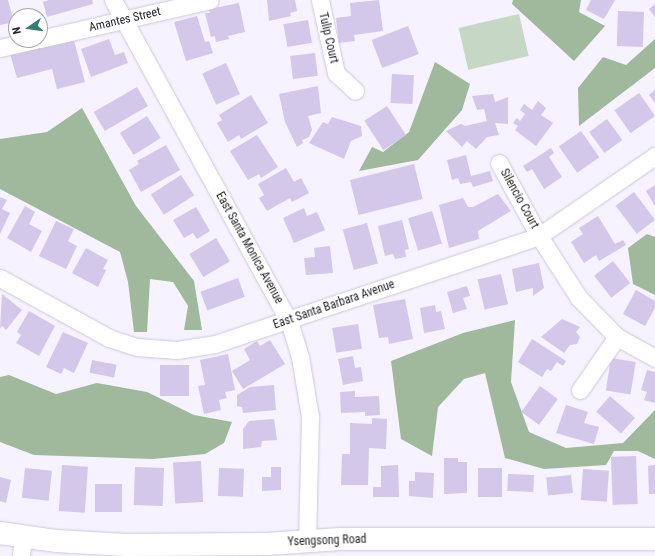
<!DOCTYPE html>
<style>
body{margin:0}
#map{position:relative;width:655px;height:556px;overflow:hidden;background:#f6f2ff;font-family:"Roboto Condensed",sans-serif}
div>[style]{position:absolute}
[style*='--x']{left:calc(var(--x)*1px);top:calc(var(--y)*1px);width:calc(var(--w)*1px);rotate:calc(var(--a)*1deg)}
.green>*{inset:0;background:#c7d7c5;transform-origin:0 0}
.forest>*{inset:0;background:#a0b89c}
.building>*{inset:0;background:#d3c8e9;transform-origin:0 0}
.roads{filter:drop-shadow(0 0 1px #cdc8d7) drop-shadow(0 0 1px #cdc8d7)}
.minor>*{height:17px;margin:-8.5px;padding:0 8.5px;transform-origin:8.5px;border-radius:8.5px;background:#fff}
.major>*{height:22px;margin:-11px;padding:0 11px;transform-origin:11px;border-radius:11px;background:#fff}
span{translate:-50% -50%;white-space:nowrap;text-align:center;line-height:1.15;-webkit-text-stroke:3.5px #fff;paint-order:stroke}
.street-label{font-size:12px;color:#26242a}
.north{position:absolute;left:8px;top:8px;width:40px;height:40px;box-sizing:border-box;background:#fff;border:1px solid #a8a7aa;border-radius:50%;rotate:257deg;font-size:11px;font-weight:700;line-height:16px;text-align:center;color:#26242a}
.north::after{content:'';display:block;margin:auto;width:14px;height:18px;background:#377c71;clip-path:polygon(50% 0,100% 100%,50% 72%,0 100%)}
</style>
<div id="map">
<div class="green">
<i style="left:519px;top:14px;width:43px;height:62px;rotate:77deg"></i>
</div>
<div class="forest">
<i style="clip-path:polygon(513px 0,581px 0,579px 12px,605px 26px,574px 61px,512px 4px)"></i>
<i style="clip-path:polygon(655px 39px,655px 68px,579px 126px,578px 88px,603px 57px,626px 65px)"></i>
<i style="clip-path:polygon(435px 62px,470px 84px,462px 110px,418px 160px,359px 171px,372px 147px,383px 152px,409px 132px)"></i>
<i style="clip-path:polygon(82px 108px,136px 206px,194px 281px,202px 330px,184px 330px,188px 306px,173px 282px,150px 279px,147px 332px,134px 332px,128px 282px,120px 252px,0 189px,0 139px,47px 132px)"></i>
<i style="clip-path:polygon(647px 234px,655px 237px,655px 295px,633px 284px,628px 248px)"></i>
<i style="clip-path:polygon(515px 320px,511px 382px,529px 432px,566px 448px,623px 443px,655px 410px,655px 459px,638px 451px,614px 451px,606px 465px,544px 469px,505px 458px,485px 373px,464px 379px,438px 407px,432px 456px,401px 439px,391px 361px,463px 333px)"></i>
<i style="clip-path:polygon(9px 375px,56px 394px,97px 383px,147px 392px,194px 415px,232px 422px,224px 443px,205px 454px,153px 459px,34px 455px,0 442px,0 377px)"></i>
</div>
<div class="building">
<i style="clip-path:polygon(0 0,8px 0,14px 22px,0 25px)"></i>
<i style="clip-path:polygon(49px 0,92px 0,93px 4px,47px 17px,43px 2px)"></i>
<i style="clip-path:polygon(267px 0,295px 0,297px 11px,290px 13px,291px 16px,269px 21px)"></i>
<i style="clip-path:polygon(379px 0,383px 31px,354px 35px,355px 41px,339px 43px,336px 18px,351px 16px,350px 3px)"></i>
<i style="clip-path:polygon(591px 0,615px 0,604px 19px,586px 10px)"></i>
<i style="clip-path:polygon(239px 3px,245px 32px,228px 36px,229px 39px,216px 42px,215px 36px,211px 37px,205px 13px,210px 13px,209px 9px)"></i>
<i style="clip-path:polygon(655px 4px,655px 17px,649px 9px)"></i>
<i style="left:618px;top:11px;width:26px;height:35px;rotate:2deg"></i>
<i style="clip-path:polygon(197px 16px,205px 42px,209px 41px,213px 53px,186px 61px,174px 22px)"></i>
<i style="left:308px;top:20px;width:23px;height:25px;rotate:80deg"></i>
<i style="left:408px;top:26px;width:30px;height:39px;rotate:69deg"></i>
<i style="clip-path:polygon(73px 37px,85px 82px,57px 89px,52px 69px,17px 78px,10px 54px)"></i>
<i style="clip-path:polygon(109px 39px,115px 55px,124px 52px,128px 63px,91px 77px,81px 49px)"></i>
<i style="left:315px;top:53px;width:23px;height:25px;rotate:83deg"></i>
<i style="left:226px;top:63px;width:34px;height:26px;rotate:66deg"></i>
<i style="left:392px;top:74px;width:22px;height:29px;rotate:3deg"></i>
<i style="clip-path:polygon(318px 86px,321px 113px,308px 116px,312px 130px,309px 137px,302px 140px,303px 143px,297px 147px,285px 122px,279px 94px)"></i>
<i style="left:137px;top:87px;width:22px;height:50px;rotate:60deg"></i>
<i style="clip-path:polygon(655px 90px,655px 103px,649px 95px)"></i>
<i style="left:639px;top:93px;width:28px;height:30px;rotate:55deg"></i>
<i style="clip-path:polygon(493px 94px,495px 102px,508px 97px,508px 124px,495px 123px,499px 135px,487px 137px,476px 149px,467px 141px,462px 147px,446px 131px,461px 124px,465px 126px,487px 121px,484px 109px,477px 110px,472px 96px)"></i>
<i style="clip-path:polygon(251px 95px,268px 123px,241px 139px,239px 135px,228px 142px,217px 123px,222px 120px,219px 115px)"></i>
<i style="clip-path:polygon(538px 101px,546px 108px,541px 115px,553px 123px,536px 146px,515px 130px,518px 126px,513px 123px,517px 118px,520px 121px,525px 114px,520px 110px,524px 104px,532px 110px)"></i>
<i style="left:387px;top:106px;width:35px;height:27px;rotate:57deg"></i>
<i style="left:147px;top:116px;width:26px;height:32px;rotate:58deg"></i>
<i style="clip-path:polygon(332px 117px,361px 126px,362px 136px,351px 141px,344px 159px,309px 143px,323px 122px,328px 124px)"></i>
<i style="left:607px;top:119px;width:26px;height:22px;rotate:54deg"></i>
<i style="left:581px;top:131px;width:32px;height:27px;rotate:55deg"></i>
<i style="clip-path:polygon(257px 135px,278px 167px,261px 178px,259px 174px,248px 180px,230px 151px)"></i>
<i style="clip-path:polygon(166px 145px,180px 170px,141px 192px,129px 170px,139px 164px,137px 161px)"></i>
<i style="clip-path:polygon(551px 148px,554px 153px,549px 157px,562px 177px,544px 189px,532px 169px,527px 172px,523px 166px)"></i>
<i style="clip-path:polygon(466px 155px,471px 176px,490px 171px,493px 181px,473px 187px,471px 182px,460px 184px,458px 178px,452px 180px,447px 160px)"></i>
<i style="left:414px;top:164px;width:36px;height:66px;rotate:76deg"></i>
<i style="clip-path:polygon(286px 168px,294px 182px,301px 178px,309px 193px,292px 202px,290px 198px,267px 211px,259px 198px,264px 195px,258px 184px)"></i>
<i style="left:181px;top:175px;width:24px;height:36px;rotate:57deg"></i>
<i style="clip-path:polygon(655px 185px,655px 206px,646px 191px)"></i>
<i style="left:634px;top:192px;width:35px;height:23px;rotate:53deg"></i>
<i style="clip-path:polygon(498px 194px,511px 211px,478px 231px,479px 239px,449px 248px,439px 205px,463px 198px,468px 207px,473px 207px)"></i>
<i style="clip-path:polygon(0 197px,7px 200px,2px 209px,10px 213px,0 234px)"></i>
<i style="clip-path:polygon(25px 206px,35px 212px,29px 224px,42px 231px,31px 252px,7px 238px)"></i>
<i style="clip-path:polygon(196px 207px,210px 231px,197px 239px,193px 233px,184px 238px,173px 220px)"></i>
<i style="clip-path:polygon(304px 208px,307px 216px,317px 212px,325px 230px,294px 243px,283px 218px)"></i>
<i style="left:432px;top:211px;width:34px;height:25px;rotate:73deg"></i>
<i style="clip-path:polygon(598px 216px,615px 244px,623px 240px,626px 245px,599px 261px,596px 255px,584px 263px,571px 242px,583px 234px,579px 228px)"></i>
<i style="clip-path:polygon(402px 220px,409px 249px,405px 250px,406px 257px,395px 259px,393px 254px,385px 256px,378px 226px)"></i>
<i style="clip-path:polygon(56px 221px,74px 229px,68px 241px,77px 246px,66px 269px,39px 256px)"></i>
<i style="left:367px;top:223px;width:42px;height:25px;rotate:75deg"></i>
<i style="left:216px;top:238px;width:27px;height:31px;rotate:59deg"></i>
<i style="clip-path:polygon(330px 246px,333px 273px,306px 275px,304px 258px,315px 257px,314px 248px)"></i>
<i style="clip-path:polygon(86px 248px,108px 260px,103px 269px,106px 270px,98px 287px,72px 273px)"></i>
<i style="left:613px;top:261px;width:28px;height:24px;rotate:52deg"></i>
<i style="clip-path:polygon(539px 263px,544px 288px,533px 296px,533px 288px,516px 292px,512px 269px)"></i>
<i style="left:501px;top:274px;width:31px;height:24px;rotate:77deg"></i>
<i style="left:238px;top:278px;width:20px;height:40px;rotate:70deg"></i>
<i style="clip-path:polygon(467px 286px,470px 296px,463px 298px,467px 309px,453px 313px,447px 292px)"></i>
<i style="clip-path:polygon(636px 290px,655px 301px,655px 308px,645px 326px,623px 314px)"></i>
<i style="clip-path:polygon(2px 294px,22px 310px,6px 330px,2px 326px,0 329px)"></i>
<i style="clip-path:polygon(405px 299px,413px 339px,389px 344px,388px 337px,379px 338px,373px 305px)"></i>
<i style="clip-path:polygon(435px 305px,436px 312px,441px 311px,445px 329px,424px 333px,420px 308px)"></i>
<i style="clip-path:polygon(29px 311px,55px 326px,39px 356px,16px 343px,21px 335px,17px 332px)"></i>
<i style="clip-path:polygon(562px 319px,580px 327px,576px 332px,580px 337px,577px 344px,570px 345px,564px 353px,541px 337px)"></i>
<i style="left:358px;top:324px;width:25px;height:26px;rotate:81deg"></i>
<i style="clip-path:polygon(63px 332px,88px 343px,74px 373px,64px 368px,61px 374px,46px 367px)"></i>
<i style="clip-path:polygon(532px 339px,566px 361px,563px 366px,557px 362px,551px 371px,547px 369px,542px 377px,518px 362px)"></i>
<i style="clip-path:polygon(270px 340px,285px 364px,243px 389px,232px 371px,250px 360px,244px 349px,257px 341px,260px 346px)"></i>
<i style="clip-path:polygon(228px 354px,235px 390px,225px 392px,227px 398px,219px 400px,221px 410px,204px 414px,198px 386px,205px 385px,200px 360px)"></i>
<i style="clip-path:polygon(353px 356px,355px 368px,361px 367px,363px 381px,343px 385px,338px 359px)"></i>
<i style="left:611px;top:358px;width:25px;height:33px;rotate:9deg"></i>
<i style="left:92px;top:360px;width:25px;height:13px;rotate:11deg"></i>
<i style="left:160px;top:365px;width:29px;height:31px"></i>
<i style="clip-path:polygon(647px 370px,655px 372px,655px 403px,644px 400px,647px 392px,641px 390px)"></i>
<i style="clip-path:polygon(274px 385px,276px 410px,243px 413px,242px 407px,237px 406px,237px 395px,250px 387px)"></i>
<i style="left:540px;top:386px;width:22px;height:32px;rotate:36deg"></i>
<i style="clip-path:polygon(355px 391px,355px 397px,379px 396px,380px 415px,365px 416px,365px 412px,341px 413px,340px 392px)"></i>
<i style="left:610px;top:396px;width:33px;height:21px;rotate:41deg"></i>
<i style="clip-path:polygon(566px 405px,588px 412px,584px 423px,599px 427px,594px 444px,556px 433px)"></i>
<i style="clip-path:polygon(372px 418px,387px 419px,386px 449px,369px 448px,368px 485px,341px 485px,342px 454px,350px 454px,350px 423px,372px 424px)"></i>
<i style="clip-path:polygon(274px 419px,277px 440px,262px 441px,261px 447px,243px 449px,243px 429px,249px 421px)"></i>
<i style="left:636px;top:456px;width:48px;height:25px;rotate:88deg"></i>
<i style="clip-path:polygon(444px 458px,458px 458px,458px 462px,467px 462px,467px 493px,444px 494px)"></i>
<i style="left:201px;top:461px;width:41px;height:28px;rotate:87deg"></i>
<i style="left:62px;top:465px;width:26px;height:46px;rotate:4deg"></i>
<i style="clip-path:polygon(398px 465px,399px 497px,373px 497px,373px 487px,381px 487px,381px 466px)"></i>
<i style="clip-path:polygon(655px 465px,655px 494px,649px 494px,648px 466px)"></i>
<i style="left:135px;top:467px;width:29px;height:38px;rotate:2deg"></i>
<i style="clip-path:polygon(271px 467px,281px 467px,281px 490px,262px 491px,262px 477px,271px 477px)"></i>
<i style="left:25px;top:468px;width:27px;height:30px;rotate:6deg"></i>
<i style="left:219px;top:468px;width:25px;height:28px;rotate:2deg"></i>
<i style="left:478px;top:468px;width:24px;height:29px"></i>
<i style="left:583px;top:469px;width:26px;height:31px;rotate:4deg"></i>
<i style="clip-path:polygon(415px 472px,434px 473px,433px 498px,409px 496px,409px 481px,415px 481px)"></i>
<i style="left:508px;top:474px;width:26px;height:17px;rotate:2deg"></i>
<i style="left:571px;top:475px;width:18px;height:25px;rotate:84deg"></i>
<i style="clip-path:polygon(0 477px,11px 480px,6px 503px,0 501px)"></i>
<i style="left:95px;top:484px;width:27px;height:28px"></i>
</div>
<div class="roads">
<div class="minor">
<i style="--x:113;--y:0;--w:366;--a:61.3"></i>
<i style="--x:289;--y:321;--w:38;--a:73"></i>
<i style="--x:300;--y:357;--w:61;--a:80.5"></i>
<i style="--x:310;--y:417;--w:124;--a:91.4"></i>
<i style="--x:320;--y:0;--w:75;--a:77.6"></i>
<i style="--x:336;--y:73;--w:26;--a:43"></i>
<i style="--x:40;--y:39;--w:174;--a:-12.9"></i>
<i style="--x:0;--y:48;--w:36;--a:-13"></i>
<i style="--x:499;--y:163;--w:83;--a:61.3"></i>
<i style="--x:539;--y:236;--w:74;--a:57.2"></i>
<i style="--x:579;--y:298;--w:54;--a:45.7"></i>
<i style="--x:617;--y:337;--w:43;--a:28.9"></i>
<i style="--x:0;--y:278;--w:124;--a:28.8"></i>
<i style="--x:109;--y:338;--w:29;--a:18"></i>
<i style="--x:137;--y:347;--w:40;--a:4.3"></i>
<i style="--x:177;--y:350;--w:38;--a:-9"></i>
<i style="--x:215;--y:344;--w:342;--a:-18.4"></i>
<i style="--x:539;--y:236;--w:141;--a:-34.6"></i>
<i style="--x:580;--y:390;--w:65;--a:-55.1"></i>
<i style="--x:21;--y:556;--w:18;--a:-84"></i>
</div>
<div class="major">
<i style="--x:0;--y:533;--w:57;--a:8.1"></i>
<i style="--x:56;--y:541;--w:70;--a:3.3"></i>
<i style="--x:126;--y:545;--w:140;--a:-0.4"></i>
<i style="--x:266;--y:544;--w:75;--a:-3.8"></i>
<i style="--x:341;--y:539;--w:314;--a:0"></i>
</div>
</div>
<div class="street-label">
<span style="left:125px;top:20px;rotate:-13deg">Amantes Street</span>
<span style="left:328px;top:38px;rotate:77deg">Tulip Court</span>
<span style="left:519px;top:199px;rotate:61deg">Silencio Court</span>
<span style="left:249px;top:248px;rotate:61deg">East Santa Monica Avenue</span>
<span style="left:334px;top:305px;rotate:-19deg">East Santa Barbara Avenue</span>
<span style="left:327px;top:541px;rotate:-2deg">Ysengsong Road</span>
</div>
<div class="north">N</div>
</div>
